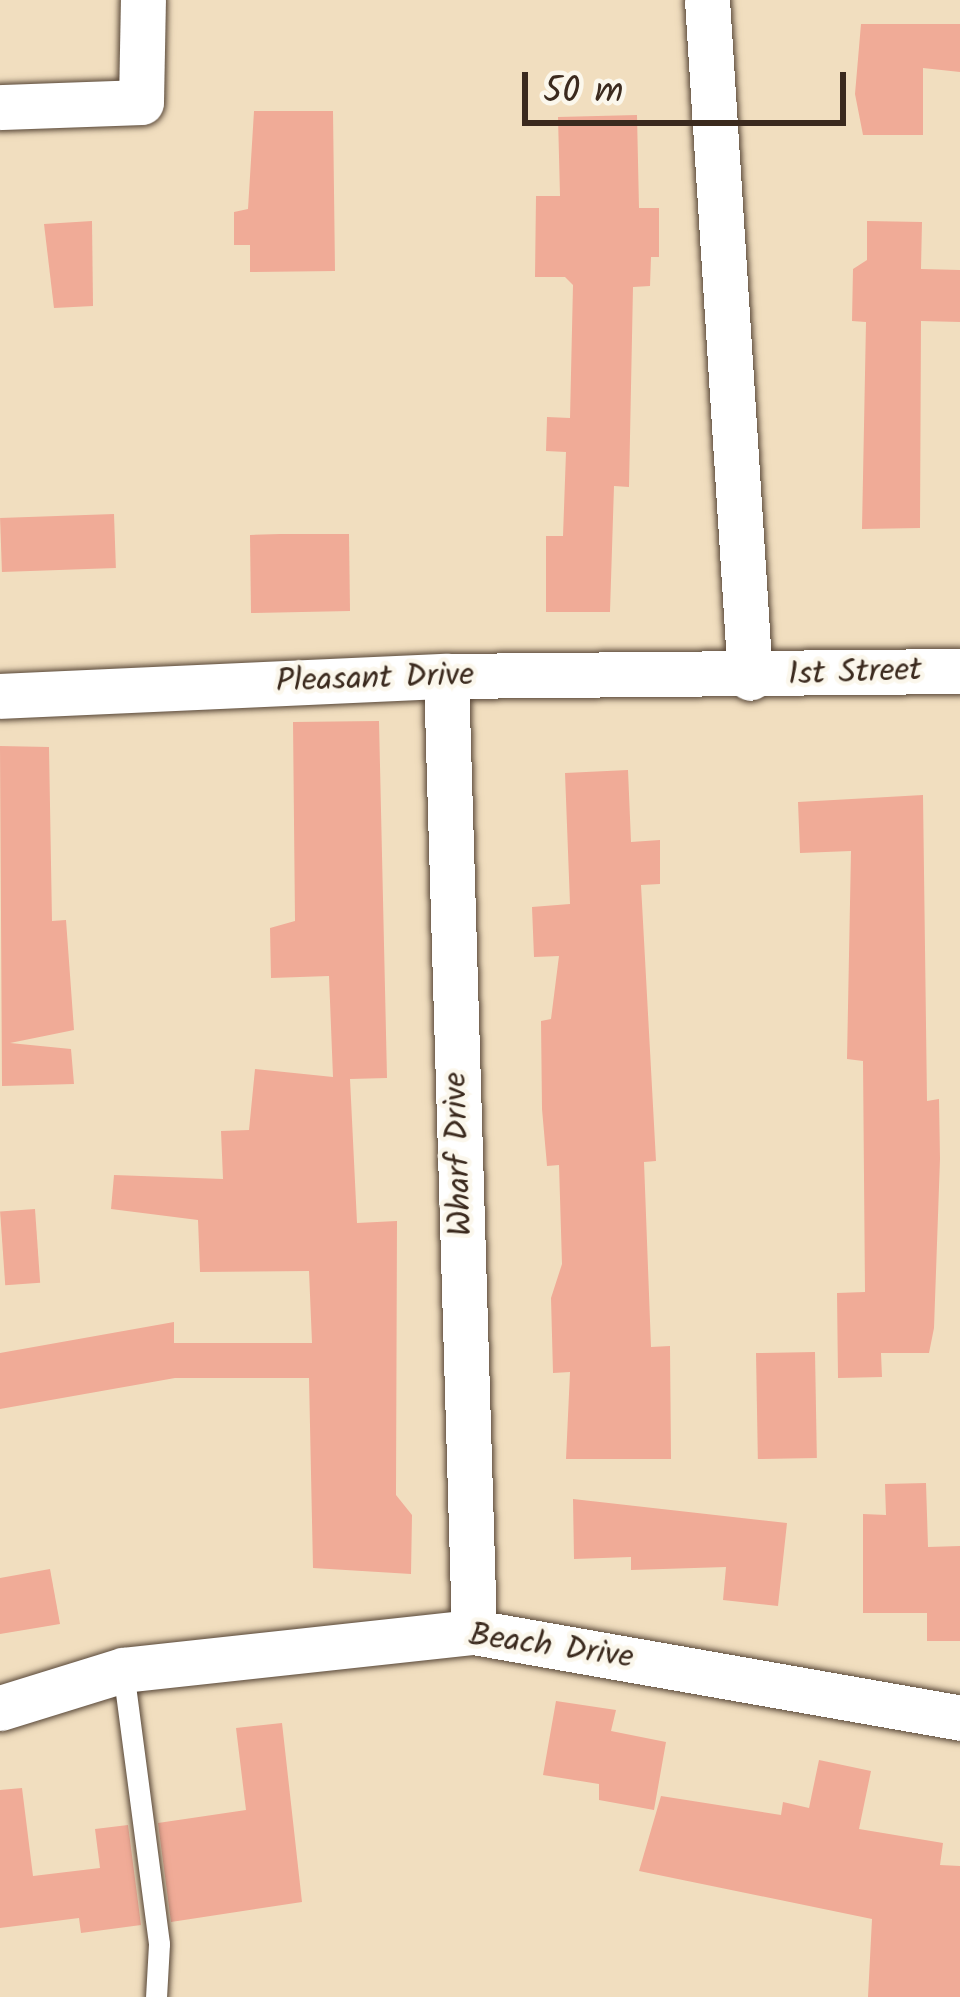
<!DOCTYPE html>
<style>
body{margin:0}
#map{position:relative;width:960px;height:1997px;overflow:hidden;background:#f1debf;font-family:Kalam,sans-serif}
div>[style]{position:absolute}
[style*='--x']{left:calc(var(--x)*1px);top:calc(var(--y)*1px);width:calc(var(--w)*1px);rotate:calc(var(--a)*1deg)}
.building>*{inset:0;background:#f0ab97;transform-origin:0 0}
.roads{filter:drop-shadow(0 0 3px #564536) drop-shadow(0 0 3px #564536)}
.lane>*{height:21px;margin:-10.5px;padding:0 10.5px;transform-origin:10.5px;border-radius:10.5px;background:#fff}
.street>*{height:45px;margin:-22.5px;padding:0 22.5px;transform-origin:22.5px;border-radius:22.5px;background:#fff}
span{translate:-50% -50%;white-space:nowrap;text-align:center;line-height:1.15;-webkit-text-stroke:9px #fbf7ec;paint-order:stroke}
.street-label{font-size:33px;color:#3b2a1e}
.scale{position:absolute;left:522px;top:72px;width:324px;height:54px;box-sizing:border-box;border:6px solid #3b2a1e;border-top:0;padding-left:15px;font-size:36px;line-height:42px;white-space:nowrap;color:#3b2a1e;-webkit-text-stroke:9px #fbf7ec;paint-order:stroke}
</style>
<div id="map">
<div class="building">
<i style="clip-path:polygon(861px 24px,960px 24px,960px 72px,923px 68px,923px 135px,863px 135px,855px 94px)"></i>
<i style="clip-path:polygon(254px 111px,333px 111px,335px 271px,250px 272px,250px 245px,234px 245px,234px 212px,248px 209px)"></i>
<i style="clip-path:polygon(637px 115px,639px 208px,659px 208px,659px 257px,651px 257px,650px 286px,633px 287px,629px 487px,614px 486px,610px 612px,546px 612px,546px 536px,563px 536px,566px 452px,546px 451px,547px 417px,570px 418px,573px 285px,565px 277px,535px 277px,536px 196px,560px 196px,558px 117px)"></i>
<i style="clip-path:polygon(92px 221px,93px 306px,54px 308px,44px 224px)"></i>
<i style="clip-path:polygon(867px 221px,922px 222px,921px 269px,960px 270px,960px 322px,921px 321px,920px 528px,862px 529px,866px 322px,852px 321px,853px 269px,867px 260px)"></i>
<i style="left:114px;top:514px;width:54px;height:114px;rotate:88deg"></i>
<i style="clip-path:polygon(280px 534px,349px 534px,350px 611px,251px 613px,250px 535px)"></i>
<i style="clip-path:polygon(379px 721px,387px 1078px,350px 1079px,357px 1223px,397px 1221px,396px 1495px,412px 1515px,411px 1574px,313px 1568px,309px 1378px,175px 1378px,0 1409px,0 1353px,174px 1322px,174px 1343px,312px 1343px,309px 1271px,200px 1272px,198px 1220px,111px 1209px,114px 1175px,223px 1179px,221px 1131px,249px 1130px,255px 1069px,333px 1077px,329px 976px,271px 978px,270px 928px,295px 921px,293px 722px)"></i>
<i style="clip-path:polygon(0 746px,49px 747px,52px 921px,66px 920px,74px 1030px,10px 1043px,71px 1049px,74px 1084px,2px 1086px)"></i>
<i style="clip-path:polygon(628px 770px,631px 842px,660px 840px,660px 884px,641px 885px,656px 1161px,644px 1162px,651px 1347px,670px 1346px,671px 1459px,566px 1459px,570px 1372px,553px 1373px,551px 1298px,562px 1264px,559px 1165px,547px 1166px,542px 1109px,541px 1021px,551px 1019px,559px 956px,534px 957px,532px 907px,570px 904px,565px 773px)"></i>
<i style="clip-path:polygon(923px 795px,927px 1101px,939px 1099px,940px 1159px,934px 1328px,929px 1353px,881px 1353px,882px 1377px,838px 1378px,837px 1293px,865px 1292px,863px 1061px,847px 1059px,851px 851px,800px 853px,798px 802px)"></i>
<i style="left:35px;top:1209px;width:74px;height:35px;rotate:86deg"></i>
<i style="left:815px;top:1352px;width:106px;height:59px;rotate:89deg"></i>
<i style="clip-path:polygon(926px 1483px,928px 1547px,960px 1546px,960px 1641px,927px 1641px,927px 1613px,863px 1613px,863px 1514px,886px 1515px,885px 1484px)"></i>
<i style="clip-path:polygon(573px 1499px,787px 1523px,778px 1606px,723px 1600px,726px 1567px,631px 1570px,631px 1557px,574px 1559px)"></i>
<i style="clip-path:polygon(50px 1569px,60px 1624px,0 1634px,0 1578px)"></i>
<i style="clip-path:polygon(556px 1701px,616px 1710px,611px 1731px,666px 1742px,654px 1810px,599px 1800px,599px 1784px,543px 1775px)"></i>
<i style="clip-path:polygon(282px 1723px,302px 1902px,171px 1922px,158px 1823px,246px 1810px,236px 1728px)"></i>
<i style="clip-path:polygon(819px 1760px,871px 1771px,859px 1829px,943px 1843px,940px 1865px,960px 1866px,960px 1997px,868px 1997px,872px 1919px,639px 1871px,661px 1796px,781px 1815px,783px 1802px,809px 1808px)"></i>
<i style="clip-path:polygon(22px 1788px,33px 1876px,100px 1868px,95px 1829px,128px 1825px,141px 1925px,81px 1933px,79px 1918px,0 1928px,0 1790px)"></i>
</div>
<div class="roads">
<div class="lane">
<i style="--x:123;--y:1670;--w:276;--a:82.5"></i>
<i style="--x:159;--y:1944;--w:53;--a:93.2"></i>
</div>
<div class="street">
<i style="--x:707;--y:0;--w:679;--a:86.37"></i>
<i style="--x:0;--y:107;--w:141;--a:-2"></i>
<i style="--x:141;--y:102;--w:102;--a:-88.9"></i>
<i style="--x:446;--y:676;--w:956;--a:88.32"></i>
<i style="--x:0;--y:696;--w:446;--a:-2.6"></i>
<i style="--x:446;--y:676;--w:514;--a:-0.56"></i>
<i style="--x:0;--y:1708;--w:129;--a:-17.2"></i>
<i style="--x:123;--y:1670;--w:353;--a:-6.2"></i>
<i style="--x:474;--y:1632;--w:494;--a:10"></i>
</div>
</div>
<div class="street-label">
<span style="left:855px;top:674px;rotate:-2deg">1st Street</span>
<span style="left:375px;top:680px;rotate:-2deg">Pleasant Drive</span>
<span style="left:460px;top:1154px;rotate:-92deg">Wharf Drive</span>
<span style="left:551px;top:1648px;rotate:8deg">Beach Drive</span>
</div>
<div class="scale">50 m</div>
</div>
